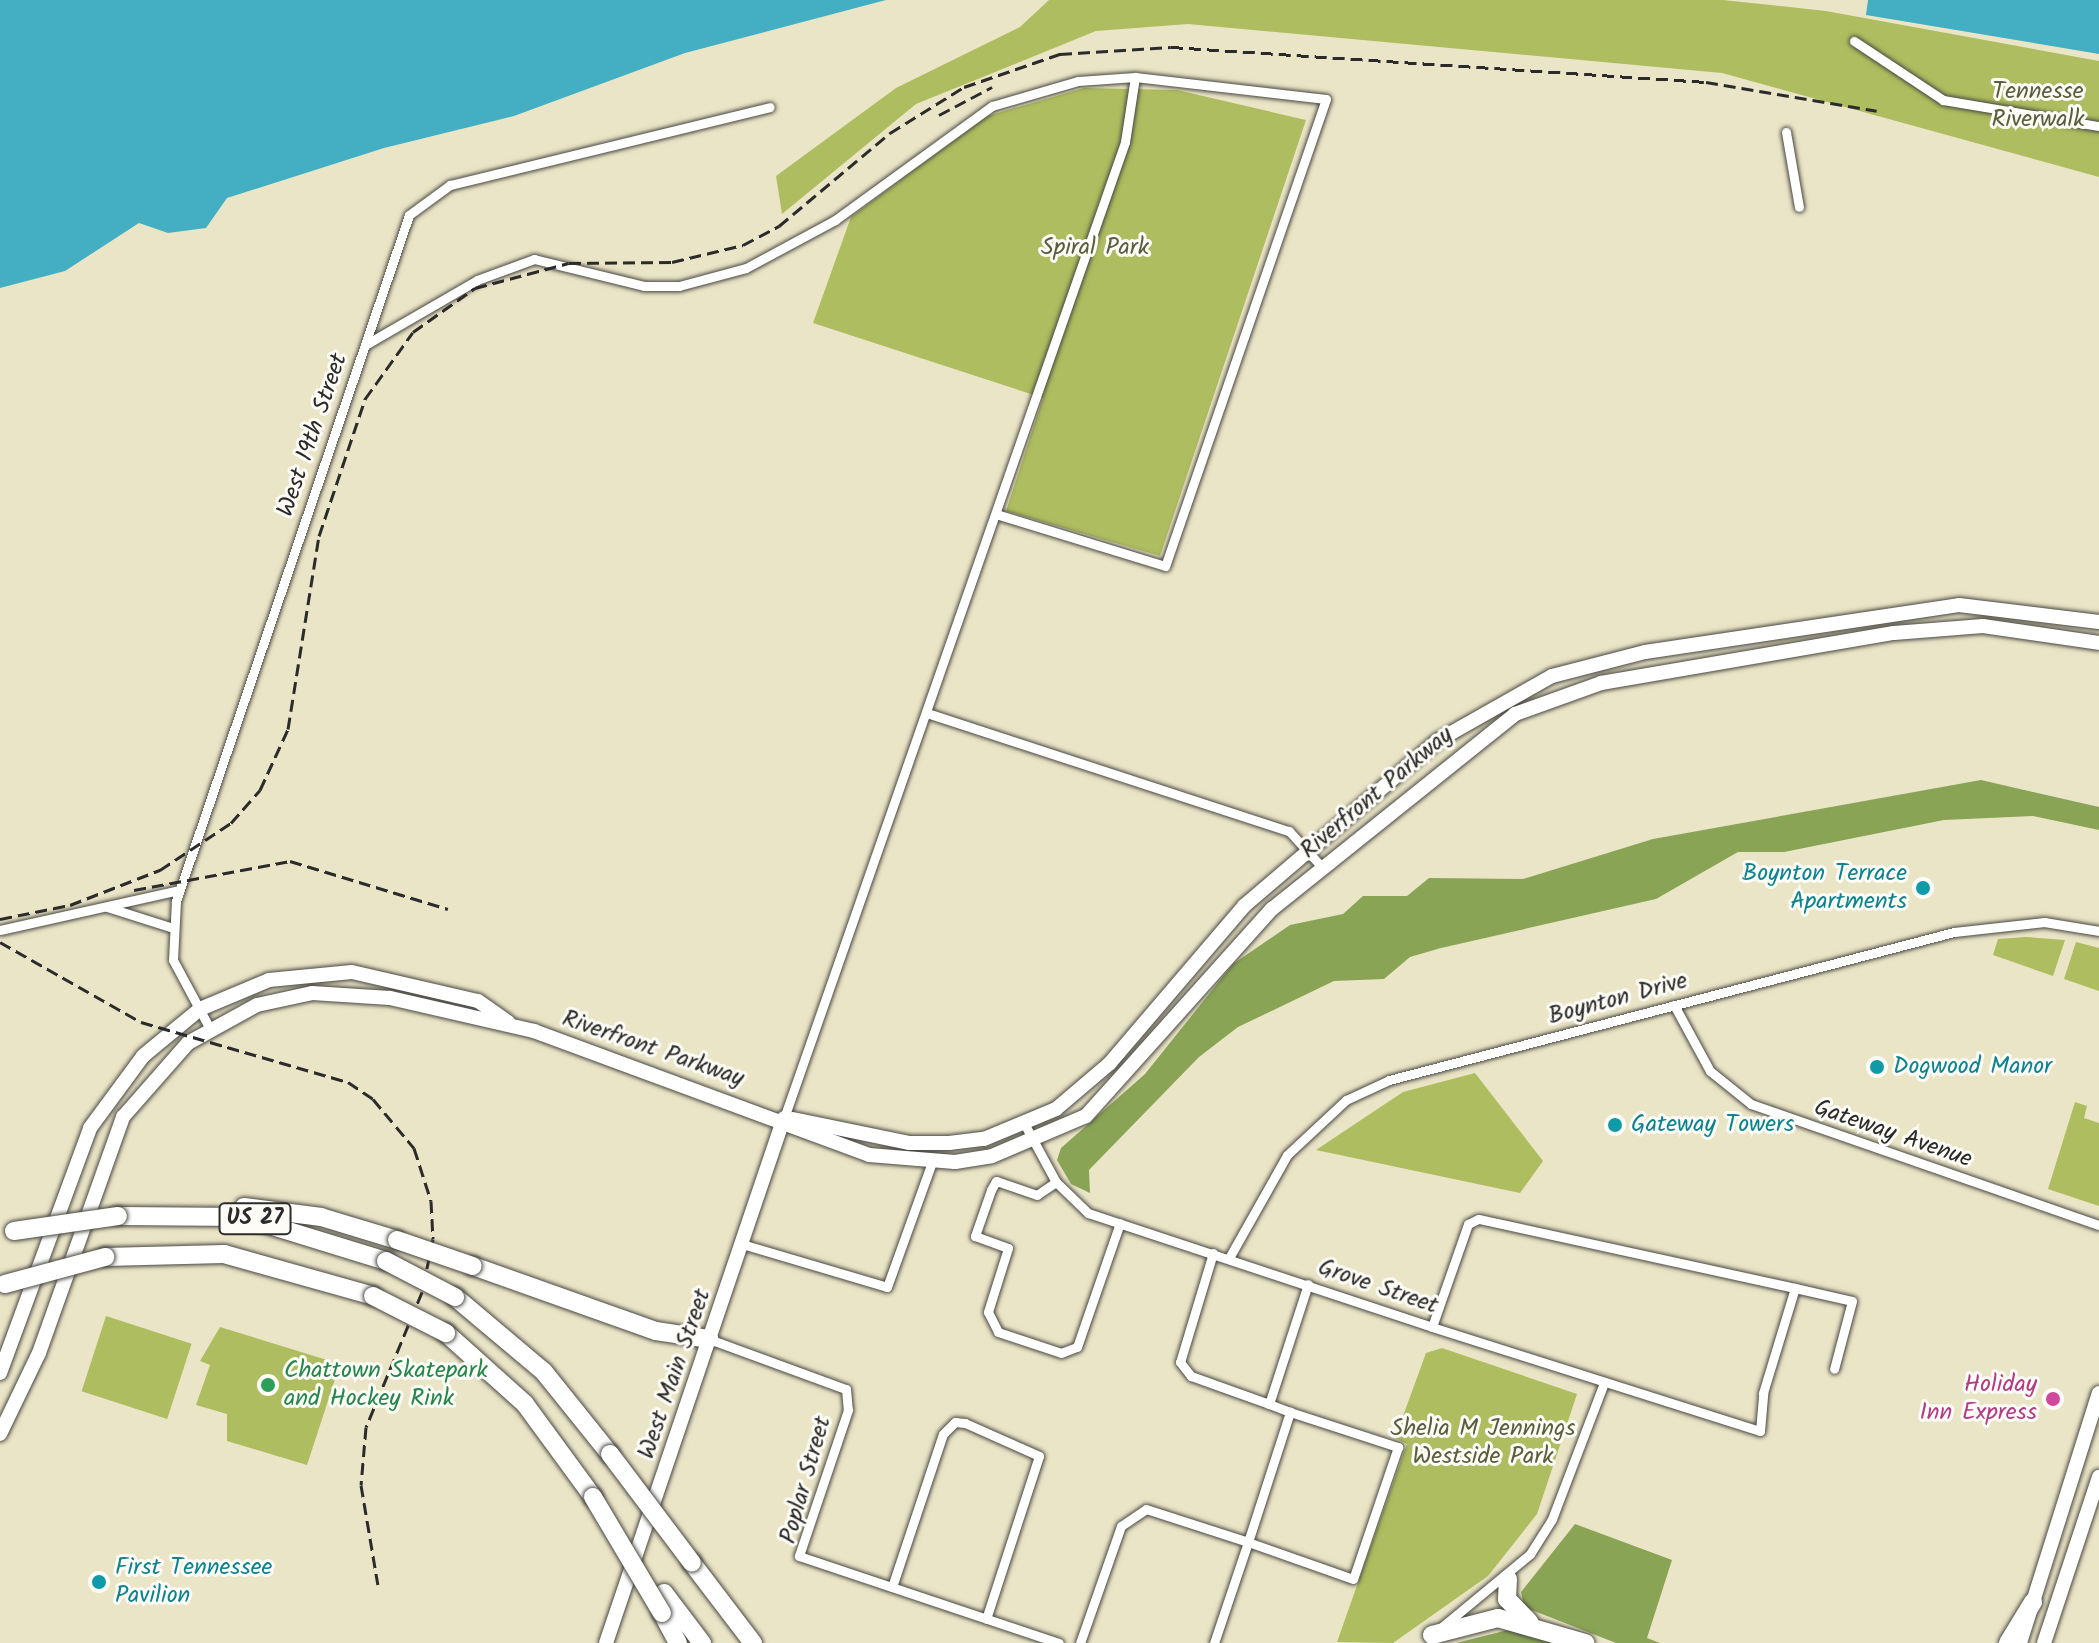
<!DOCTYPE html>
<style>
body{margin:0}
#map{position:relative;width:2099px;height:1643px;overflow:hidden;background:#ebe5c7;font-family:Kalam,sans-serif}
div>[style]{position:absolute}
[style*='--x']{left:calc(var(--x)*1px);top:calc(var(--y)*1px);width:calc(var(--w)*1px);rotate:calc(var(--a)*1deg)}
.green>*{inset:0;background:#aebd5f;transform-origin:0 0}
.forest>*{inset:0;background:#8aa456}
.water>*{inset:0;background:#44aec3}
.roads{filter:drop-shadow(0 0 2px #484742) drop-shadow(0 0 2px #484742)}
.street>*{height:9px;margin:-4.5px;padding:0 4.5px;transform-origin:4.5px;border-radius:4.5px;background:#fff}
.secondary>*{height:14px;margin:-7px;padding:0 7px;transform-origin:7px;border-radius:7px;background:#fff}
.primary>*{height:14px;margin:-7px;padding:0 7px;transform-origin:7px;border-radius:7px;background:#fff}
.highway>*{height:18px;margin:-9px;padding:0 9px;transform-origin:9px;border-radius:9px;background:#fff}
.rail>*{height:3px;margin-top:-1.5px;transform-origin:0;background:repeating-linear-gradient(90deg,#2b2b2b 0 12px,transparent 0 18px)}
.bridges{filter:drop-shadow(0 0 2px #484742) drop-shadow(0 0 2px #484742)}
.highway-bridge>*{height:18px;margin:-9px;padding:0 9px;transform-origin:9px;border-radius:9px;background:#fff}
.dots>*{width:22px;height:22px;translate:-50% -50%;box-sizing:border-box;border:4px solid #fdfcf7;border-radius:50%}
span{translate:-50% -50%;white-space:nowrap;text-align:center;line-height:1.15;-webkit-text-stroke:6px #fdfcf7;paint-order:stroke}
.shield-label span{padding:2px 6px;background:#fdfcf7;border:2px solid;border-radius:6px;-webkit-text-stroke-width:0}
.shield-label{font-size:22px;color:#2b2b2b;font-weight:700}
.park-label{font-size:24px;color:#595e3d}
.street-label{font-size:24px;color:#2b2b2b}
.culture-label{font-size:24px;color:#0d838f}
.right{translate:-100% -50%;text-align:right}
.left{translate:0 -50%;text-align:left}
.leisure-label{font-size:24px;color:#27864d}
.hotel-label{font-size:24px;color:#b23c85}
</style>
<div id="map">
<div class="green">
<i style="clip-path:polygon(1049px 0,1723px 0,1826px 11px,2099px 61px,2099px 177px,1722px 73px,1188px 24px,1096px 31px,916px 104px,782px 214px,776px 176px,896px 88px,1020px 27px)"></i>
<i style="clip-path:polygon(1084px 88px,1177px 90px,1306px 120px,1160px 556px,1006px 511px,1043px 398px,813px 323px,851px 217px,987px 116px)"></i>
<i style="clip-path:polygon(1998px 939px,2026px 937px,2065px 940px,2053px 976px,1993px 955px)"></i>
<i style="clip-path:polygon(2076px 942px,2099px 948px,2099px 991px,2064px 979px)"></i>
<i style="clip-path:polygon(1475px 1073px,1543px 1161px,1520px 1193px,1316px 1150px,1403px 1092px)"></i>
<i style="clip-path:polygon(2075px 1102px,2087px 1106px,2084px 1118px,2099px 1123px,2099px 1206px,2048px 1189px)"></i>
<i style="left:106px;top:1316px;width:90px;height:79px;rotate:18deg"></i>
<i style="clip-path:polygon(220px 1327px,340px 1364px,307px 1465px,227px 1441px,227px 1414px,196px 1405px,210px 1365px,200px 1361px)"></i>
<i style="clip-path:polygon(1442px 1348px,1577px 1394px,1537px 1514px,1488px 1576px,1393px 1643px,1337px 1642px,1407px 1444px,1395px 1438px,1426px 1353px)"></i>
</div>
<div class="forest">
<i style="clip-path:polygon(1981px 780px,2099px 807px,2099px 830px,2033px 816px,1944px 820px,1784px 852px,1738px 852px,1656px 899px,1441px 948px,1410px 957px,1384px 979px,1334px 981px,1238px 1027px,1199px 1057px,1089px 1170px,1090px 1193px,1071px 1184px,1057px 1160px,1061px 1148px,1145px 1074px,1233px 964px,1290px 925px,1343px 914px,1363px 896px,1407px 896px,1429px 878px,1523px 879px,1653px 839px)"></i>
<i style="clip-path:polygon(1575px 1524px,1672px 1560px,1647px 1638px,1660px 1643px,1616px 1643px,1524px 1607px,1521px 1592px)"></i>
<i style="clip-path:polygon(1508px 1630px,1546px 1633px,1574px 1643px,1456px 1643px)"></i>
</div>
<div class="water">
<i style="clip-path:polygon(0 0,886px 0,685px 53px,514px 116px,384px 148px,227px 198px,206px 228px,168px 233px,139px 223px,65px 271px,0 288px)"></i>
<i style="clip-path:polygon(1868px 0,2099px 0,2099px 54px,1866px 15px)"></i>
</div>
<div class="roads">
<div class="street">
<i style="--x:1854;--y:41;--w:107;--a:33.5"></i>
<i style="--x:1943;--y:100;--w:158;--a:9.5"></i>
<i style="--x:1786;--y:132;--w:76;--a:80.2"></i>
<i style="--x:365;--y:345;--w:129;--a:-30.1"></i>
<i style="--x:477;--y:280;--w:61;--a:-20.2"></i>
<i style="--x:534;--y:259;--w:113;--a:13.8"></i>
<i style="--x:644;--y:286;--w:35;--a:0"></i>
<i style="--x:679;--y:286;--w:69;--a:-15"></i>
<i style="--x:746;--y:268;--w:101;--a:-28.3"></i>
<i style="--x:835;--y:220;--w:194;--a:-36"></i>
<i style="--x:992;--y:106;--w:90;--a:-16.2"></i>
<i style="--x:1078;--y:81;--w:57;--a:-4"></i>
<i style="--x:927;--y:713;--w:381;--a:18.1"></i>
<i style="--x:1289;--y:831;--w:49;--a:47.5"></i>
<i style="--x:107;--y:907;--w:66;--a:17.6"></i>
<i style="--x:0;--y:930;--w:183;--a:-12.6"></i>
<i style="--x:1674;--y:1005;--w:75;--a:61.4"></i>
<i style="--x:1710;--y:1071;--w:53;--a:38.8"></i>
<i style="--x:1751;--y:1104;--w:368;--a:19.2"></i>
<i style="--x:209;--y:1027;--w:76;--a:-118.2"></i>
<i style="--x:173;--y:960;--w:59;--a:-87.1"></i>
<i style="--x:176;--y:901;--w:724;--a:-71.24"></i>
<i style="--x:409;--y:215;--w:51;--a:-36.2"></i>
<i style="--x:450;--y:185;--w:329;--a:-13.7"></i>
<i style="--x:784;--y:1118;--w:1034;--a:-70.74"></i>
<i style="--x:1125;--y:142;--w:66;--a:-81.3"></i>
<i style="--x:1135;--y:77;--w:192;--a:6.6"></i>
<i style="--x:1326;--y:99;--w:494;--a:109"></i>
<i style="--x:1165;--y:566;--w:177;--a:-162.9"></i>
<i style="--x:1025;--y:1125;--w:65;--a:61.5"></i>
<i style="--x:1056;--y:1182;--w:45;--a:44.1"></i>
<i style="--x:1088;--y:1213;--w:362;--a:18.3"></i>
<i style="--x:1432;--y:1327;--w:344;--a:17.6"></i>
<i style="--x:1760;--y:1431;--w:38;--a:-85"></i>
<i style="--x:1763;--y:1393;--w:110;--a:-73.1"></i>
<i style="--x:1795;--y:1288;--w:324;--a:-167.7"></i>
<i style="--x:1478;--y:1219;--w:11;--a:153"></i>
<i style="--x:1468;--y:1224;--w:109;--a:109.3"></i>
<i style="--x:1056;--y:1182;--w:23;--a:146"></i>
<i style="--x:1037;--y:1195;--w:43;--a:-161.1"></i>
<i style="--x:996;--y:1181;--w:10;--a:119"></i>
<i style="--x:991;--y:1190;--w:49;--a:109.2"></i>
<i style="--x:975;--y:1236;--w:35;--a:20"></i>
<i style="--x:1008;--y:1248;--w:67;--a:107.4"></i>
<i style="--x:988;--y:1312;--w:22;--a:63"></i>
<i style="--x:998;--y:1332;--w:66;--a:18.4"></i>
<i style="--x:1061;--y:1353;--w:17;--a:-21"></i>
<i style="--x:1077;--y:1347;--w:131;--a:-70.9"></i>
<i style="--x:742;--y:1244;--w:151;--a:16.5"></i>
<i style="--x:887;--y:1287;--w:133;--a:-70.2"></i>
<i style="--x:1213;--y:1253;--w:114;--a:106.8"></i>
<i style="--x:1180;--y:1362;--w:18;--a:52"></i>
<i style="--x:1191;--y:1376;--w:83;--a:19.7"></i>
<i style="--x:1229;--y:1258;--w:118;--a:-60.6"></i>
<i style="--x:1287;--y:1155;--w:81;--a:-43"></i>
<i style="--x:1346;--y:1100;--w:47;--a:-24.9"></i>
<i style="--x:1389;--y:1080;--w:584;--a:-14.68"></i>
<i style="--x:1954;--y:932;--w:91;--a:-6.3"></i>
<i style="--x:2044;--y:922;--w:56;--a:9.3"></i>
<i style="--x:1795;--y:1288;--w:58;--a:12.8"></i>
<i style="--x:1852;--y:1301;--w:70;--a:104.8"></i>
<i style="--x:709;--y:1339;--w:146;--a:20.1"></i>
<i style="--x:846;--y:1389;--w:21;--a:85"></i>
<i style="--x:848;--y:1410;--w:154;--a:108.6"></i>
<i style="--x:799;--y:1556;--w:274;--a:18.5"></i>
<i style="--x:1290;--y:1412;--w:114;--a:18"></i>
<i style="--x:1398;--y:1447;--w:139;--a:108.8"></i>
<i style="--x:1353;--y:1579;--w:111;--a:-160.6"></i>
<i style="--x:1248;--y:1542;--w:137;--a:-72.1"></i>
<i style="--x:1290;--y:1412;--w:22;--a:-159"></i>
<i style="--x:1269;--y:1404;--w:126;--a:-72"></i>
<i style="--x:892;--y:1587;--w:161;--a:-71.6"></i>
<i style="--x:943;--y:1434;--w:17;--a:-45"></i>
<i style="--x:955;--y:1422;--w:10;--a:6"></i>
<i style="--x:965;--y:1423;--w:81;--a:24"></i>
<i style="--x:1039;--y:1456;--w:171;--a:108"></i>
<i style="--x:1443;--y:1626;--w:113;--a:-39.6"></i>
<i style="--x:1530;--y:1554;--w:41;--a:-57.8"></i>
<i style="--x:1552;--y:1519;--w:146;--a:-69.1"></i>
<i style="--x:1080;--y:1643;--w:124;--a:-70.7"></i>
<i style="--x:1121;--y:1526;--w:30;--a:-34"></i>
<i style="--x:1146;--y:1509;--w:107;--a:17.9"></i>
<i style="--x:1248;--y:1542;--w:107;--a:108.6"></i>
</div>
<div class="secondary">
<i style="--x:793;--y:1119;--w:118;--a:11.7"></i>
<i style="--x:909;--y:1143;--w:40;--a:0"></i>
<i style="--x:949;--y:1143;--w:35;--a:-7"></i>
<i style="--x:984;--y:1139;--w:78;--a:-22.6"></i>
<i style="--x:1056;--y:1109;--w:71;--a:-40.4"></i>
<i style="--x:1110;--y:1063;--w:206;--a:-49.5"></i>
<i style="--x:1244;--y:906;--w:254;--a:-40.5"></i>
<i style="--x:1437;--y:741;--w:132;--a:-29.5"></i>
<i style="--x:1552;--y:676;--w:96;--a:-14.5"></i>
<i style="--x:1645;--y:652;--w:317;--a:-8.5"></i>
<i style="--x:1959;--y:605;--w:141;--a:6.9"></i>
<i style="--x:709;--y:1339;--w:233;--a:-71.3"></i>
<i style="--x:0;--y:1373;--w:261;--a:-69.8"></i>
<i style="--x:90;--y:1128;--w:89;--a:-53.6"></i>
<i style="--x:143;--y:1056;--w:74;--a:-39.5"></i>
<i style="--x:200;--y:1009;--w:75;--a:-22.8"></i>
<i style="--x:269;--y:980;--w:83;--a:-5.5"></i>
<i style="--x:352;--y:972;--w:129;--a:13"></i>
<i style="--x:478;--y:1001;--w:37;--a:35"></i>
<i style="--x:0;--y:1434;--w:90;--a:-64.3"></i>
<i style="--x:39;--y:1353;--w:251;--a:-70.4"></i>
<i style="--x:123;--y:1117;--w:98;--a:-48.7"></i>
<i style="--x:188;--y:1043;--w:79;--a:-28.8"></i>
<i style="--x:257;--y:1005;--w:56;--a:-12.3"></i>
<i style="--x:312;--y:993;--w:78;--a:3.7"></i>
<i style="--x:390;--y:998;--w:148;--a:12.9"></i>
<i style="--x:534;--y:1031;--w:357;--a:20.3"></i>
<i style="--x:869;--y:1155;--w:86;--a:4.7"></i>
<i style="--x:955;--y:1162;--w:37;--a:-9"></i>
<i style="--x:992;--y:1156;--w:102;--a:-23.1"></i>
<i style="--x:1086;--y:1116;--w:278;--a:-48.1"></i>
<i style="--x:1272;--y:909;--w:312;--a:-38.7"></i>
<i style="--x:1515;--y:714;--w:91;--a:-19.8"></i>
<i style="--x:1601;--y:683;--w:297;--a:-9.7"></i>
<i style="--x:1894;--y:633;--w:89;--a:-4.5"></i>
<i style="--x:1983;--y:626;--w:117;--a:8.3"></i>
<i style="--x:2020;--y:1643;--w:262;--a:-72.5"></i>
<i style="--x:2044;--y:1643;--w:175;--a:-71.7"></i>
</div>
<div class="primary">
<i style="--x:606;--y:1643;--w:321;--a:-71.3"></i>
</div>
<div class="highway">
<i style="--x:244;--y:1207;--w:78;--a:7.4"></i>
<i style="--x:321;--y:1217;--w:79;--a:16.8"></i>
<i style="--x:118;--y:1216;--w:125;--a:0.5"></i>
<i style="--x:243;--y:1217;--w:150;--a:17.1"></i>
<i style="--x:105;--y:1257;--w:119;--a:-1.4"></i>
<i style="--x:224;--y:1254;--w:155;--a:15.7"></i>
<i style="--x:473;--y:1266;--w:194;--a:19.6"></i>
<i style="--x:656;--y:1331;--w:54;--a:8.6"></i>
<i style="--x:455;--y:1297;--w:116;--a:40.1"></i>
<i style="--x:544;--y:1372;--w:105;--a:51.2"></i>
<i style="--x:446;--y:1333;--w:106;--a:41.9"></i>
<i style="--x:525;--y:1404;--w:115;--a:53.8"></i>
<i style="--x:692;--y:1563;--w:101;--a:52.7"></i>
<i style="--x:1508;--y:1579;--w:20;--a:93"></i>
<i style="--x:1507;--y:1599;--w:32;--a:46"></i>
<i style="--x:664;--y:1593;--w:63;--a:52.8"></i>
<i style="--x:662;--y:1613;--w:34;--a:62"></i>
<i style="--x:1432;--y:1635;--w:68;--a:-14.4"></i>
<i style="--x:1498;--y:1618;--w:91;--a:16"></i>
<i style="--x:2008;--y:1643;--w:48;--a:-58.6"></i>
</div>
</div>
<div class="rail">
<i style="--x:939;--y:115;--w:60;--a:-27.8"></i>
<i style="--x:134;--y:890;--w:159;--a:-10.5"></i>
<i style="--x:290;--y:861;--w:165;--a:16.9"></i>
<i style="--x:0;--y:919;--w:71;--a:-11.3"></i>
<i style="--x:70;--y:905;--w:97;--a:-21.3"></i>
<i style="--x:160;--y:870;--w:85;--a:-33.5"></i>
<i style="--x:231;--y:823;--w:44;--a:-48.7"></i>
<i style="--x:260;--y:790;--w:67;--a:-65.3"></i>
<i style="--x:288;--y:729;--w:195;--a:-80.9"></i>
<i style="--x:319;--y:536;--w:145;--a:-71.4"></i>
<i style="--x:365;--y:399;--w:82;--a:-54.4"></i>
<i style="--x:413;--y:332;--w:76;--a:-35.4"></i>
<i style="--x:475;--y:288;--w:97;--a:-14.9"></i>
<i style="--x:569;--y:263;--w:103;--a:-0.6"></i>
<i style="--x:672;--y:262;--w:73;--a:-13.5"></i>
<i style="--x:743;--y:245;--w:41;--a:-27.8"></i>
<i style="--x:779;--y:226;--w:145;--a:-40"></i>
<i style="--x:890;--y:133;--w:87;--a:-31.9"></i>
<i style="--x:964;--y:87;--w:102;--a:-19"></i>
<i style="--x:1060;--y:54;--w:111;--a:-3.6"></i>
<i style="--x:1171;--y:47;--w:536;--a:3.74"></i>
<i style="--x:1706;--y:82;--w:173;--a:9.6"></i>
<i style="--x:0;--y:942;--w:162;--a:29.6"></i>
<i style="--x:141;--y:1022;--w:216;--a:16.2"></i>
<i style="--x:348;--y:1082;--w:30;--a:34"></i>
<i style="--x:373;--y:1099;--w:64;--a:50.1"></i>
<i style="--x:414;--y:1148;--w:56;--a:72.2"></i>
<i style="--x:431;--y:1201;--w:38;--a:87"></i>
<i style="--x:433;--y:1239;--w:54;--a:101.7"></i>
<i style="--x:422;--y:1292;--w:146;--a:112.5"></i>
<i style="--x:366;--y:1427;--w:58;--a:94.9"></i>
<i style="--x:361;--y:1485;--w:101;--a:80.4"></i>
</div>
<div class="bridges">
<div class="highway-bridge">
<i style="--x:14;--y:1231;--w:105;--a:-8.2"></i>
<i style="--x:397;--y:1240;--w:80;--a:18.9"></i>
<i style="--x:386;--y:1261;--w:78;--a:27.6"></i>
<i style="--x:5;--y:1284;--w:104;--a:-15.1"></i>
<i style="--x:373;--y:1296;--w:82;--a:26.9"></i>
<i style="--x:610;--y:1454;--w:136;--a:53"></i>
<i style="--x:593;--y:1497;--w:135;--a:59.3"></i>
</div>
</div>
<div class="dots">
<i style="left:1923px;top:888px;background:#0f9aa8"></i>
<i style="left:1877px;top:1067px;background:#0f9aa8"></i>
<i style="left:1615px;top:1125px;background:#0f9aa8"></i>
<i style="left:268px;top:1385px;background:#2e9e5b"></i>
<i style="left:2053px;top:1399px;background:#d1479c"></i>
<i style="left:99px;top:1582px;background:#0f9aa8"></i>
</div>
<div class="shield-label">
<span style="left:255px;top:1219px">US 27</span>
</div>
<div class="park-label">
<span style="left:2038px;top:106px">Tennesse<br>Riverwalk</span>
<span style="left:1095px;top:248px">Spiral Park</span>
<span style="left:1483px;top:1443px">Shelia M Jennings<br>Westside Park</span>
</div>
<div class="street-label">
<span style="left:313px;top:435px;rotate:-71deg">West 19th Street</span>
<span style="left:1377px;top:793px;rotate:-40deg">Riverfront Parkway</span>
<span style="left:1618px;top:999px;rotate:-15deg">Boynton Drive</span>
<span style="left:653px;top:1049px;rotate:19deg">Riverfront Parkway</span>
<span style="left:1893px;top:1134px;rotate:19deg">Gateway Avenue</span>
<span style="left:1378px;top:1287px;rotate:19deg">Grove Street</span>
<span style="left:675px;top:1374px;rotate:-71deg">West Main Street</span>
<span style="left:806px;top:1480px;rotate:-74deg">Poplar Street</span>
</div>
<div class="culture-label">
<span class="right" style="left:1907px;top:888px">Boynton Terrace<br>Apartments</span>
<span class="left" style="left:1893px;top:1067px">Dogwood Manor</span>
<span class="left" style="left:1631px;top:1125px">Gateway Towers</span>
<span class="left" style="left:115px;top:1582px">First Tennessee<br>Pavilion</span>
</div>
<div class="leisure-label">
<span class="left" style="left:284px;top:1385px">Chattown Skatepark<br>and Hockey Rink</span>
</div>
<div class="hotel-label">
<span class="right" style="left:2037px;top:1399px">Holiday<br>Inn Express</span>
</div>
</div>
